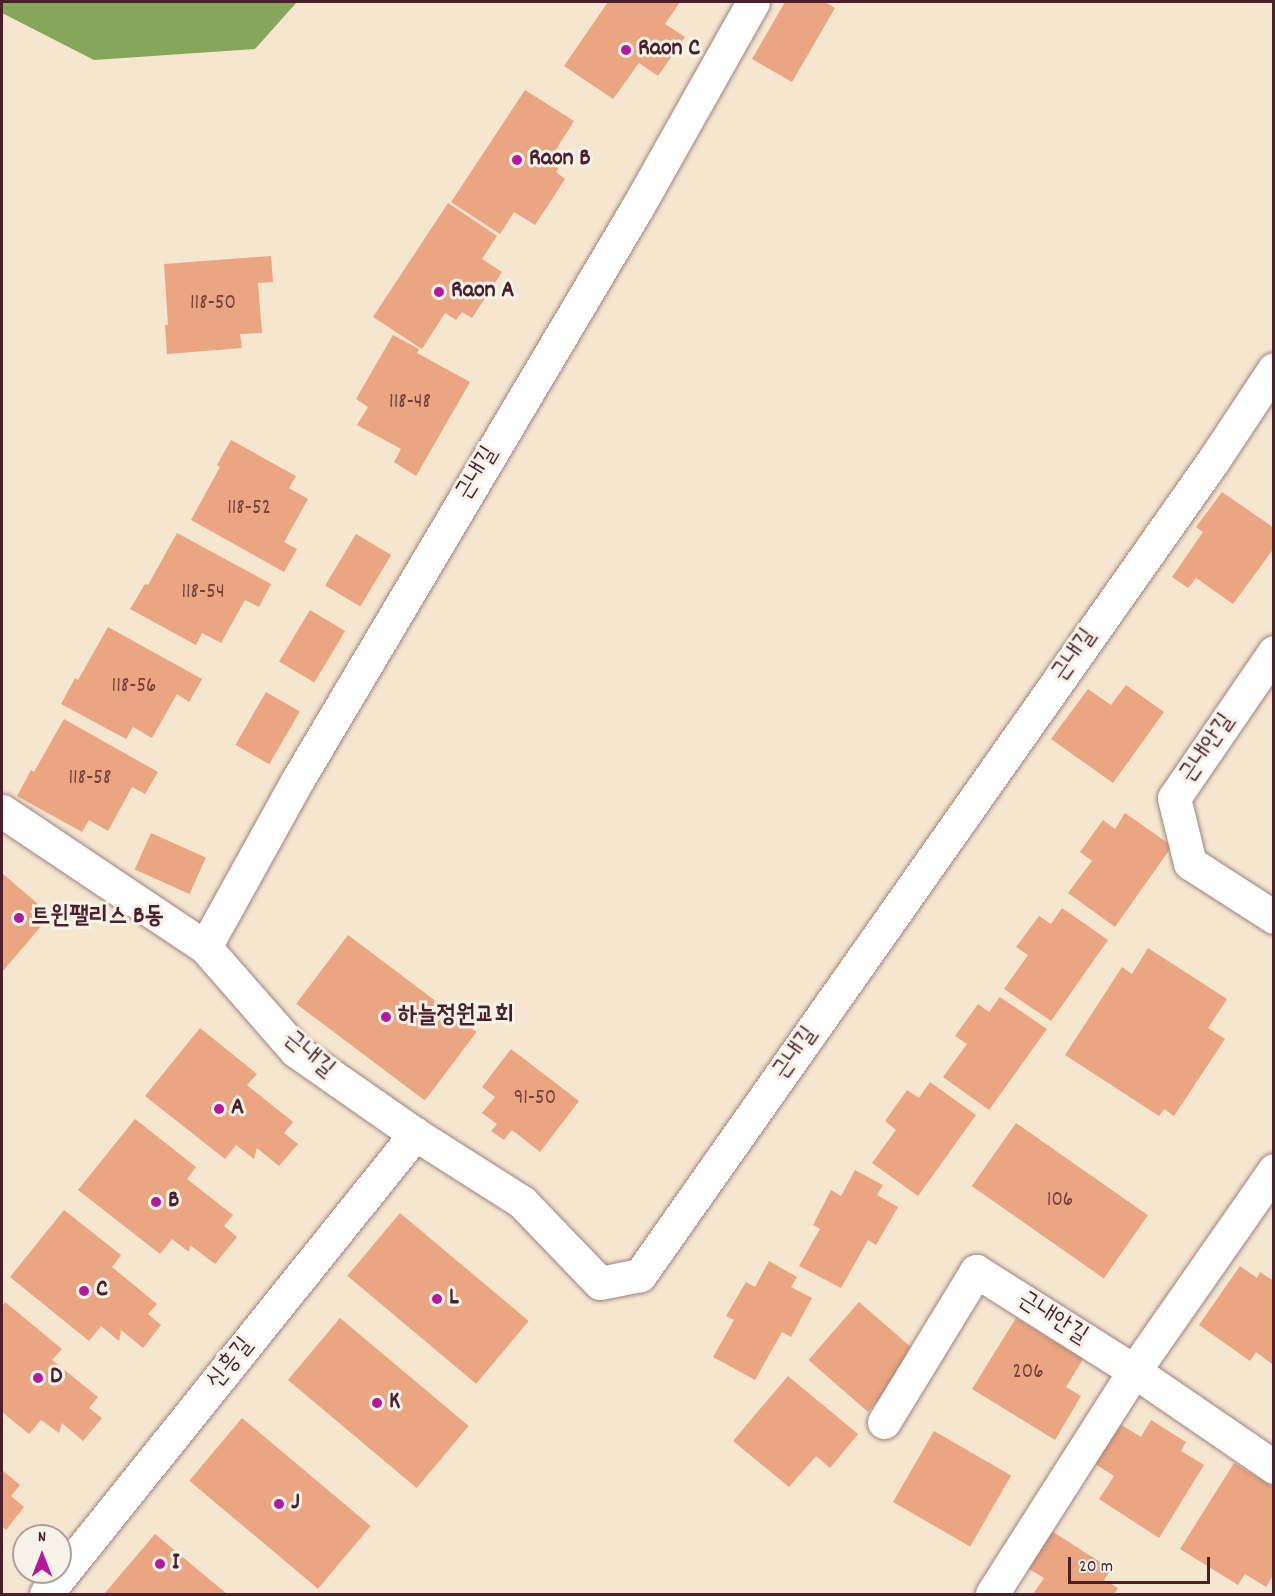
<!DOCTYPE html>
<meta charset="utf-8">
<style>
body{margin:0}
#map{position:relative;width:1275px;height:1596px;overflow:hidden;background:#f5e6d0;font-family:Dekko,"Poor Story",sans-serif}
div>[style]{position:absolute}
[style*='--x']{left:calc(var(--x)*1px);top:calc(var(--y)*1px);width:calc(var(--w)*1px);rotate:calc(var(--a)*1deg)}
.forest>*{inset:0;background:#86a65a}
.building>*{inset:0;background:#eba581;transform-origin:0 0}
.roads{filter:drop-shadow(0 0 2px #a0827e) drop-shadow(0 0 2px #a0827e)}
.minor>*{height:33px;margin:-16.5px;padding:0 16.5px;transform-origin:16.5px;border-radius:16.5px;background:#fff}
.dots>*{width:16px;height:16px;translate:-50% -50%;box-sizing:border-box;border:3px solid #f7f3e8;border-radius:50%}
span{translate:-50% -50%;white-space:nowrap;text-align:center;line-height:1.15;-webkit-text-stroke:6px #f7f3e8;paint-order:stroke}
.number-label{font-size:21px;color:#724040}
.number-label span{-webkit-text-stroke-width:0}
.poi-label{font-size:24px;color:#4a1f2b;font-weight:700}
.left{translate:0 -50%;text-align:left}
.street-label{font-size:24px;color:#4a1f2b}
.frame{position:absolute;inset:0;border:3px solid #4a1f2b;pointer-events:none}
.north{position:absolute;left:12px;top:1524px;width:60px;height:60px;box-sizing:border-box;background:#f7f3e8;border:2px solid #b29e9c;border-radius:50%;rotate:0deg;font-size:16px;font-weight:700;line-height:24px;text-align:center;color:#4a1f2b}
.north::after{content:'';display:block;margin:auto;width:21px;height:27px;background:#b5179e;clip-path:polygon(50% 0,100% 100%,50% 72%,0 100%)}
.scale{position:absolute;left:1068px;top:1557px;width:142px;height:27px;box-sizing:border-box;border:3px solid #4a1f2b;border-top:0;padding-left:8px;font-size:18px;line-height:21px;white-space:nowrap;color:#4a1f2b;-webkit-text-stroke:4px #f7f3e8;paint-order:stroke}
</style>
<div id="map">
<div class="forest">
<i style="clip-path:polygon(2px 2px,297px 2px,255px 49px,94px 60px,2px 13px)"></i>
</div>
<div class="building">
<i style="clip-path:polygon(608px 2px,680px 2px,665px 24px,685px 37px,658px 76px,639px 63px,613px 99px,564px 66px)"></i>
<i style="clip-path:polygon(785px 2px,825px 2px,835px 8px,792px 82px,752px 59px)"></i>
<i style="clip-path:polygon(525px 90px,574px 121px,551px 157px,561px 164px,556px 172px,565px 179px,535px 225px,514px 212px,500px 234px,451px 202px)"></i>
<i style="clip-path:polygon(448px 203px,497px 236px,482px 259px,502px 272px,472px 318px,462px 312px,456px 320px,445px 313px,422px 349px,373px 317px)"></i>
<i style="clip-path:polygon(271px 256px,273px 282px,258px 283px,262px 333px,240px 334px,242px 348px,167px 354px,165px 325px,168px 325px,164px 264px)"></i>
<i style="clip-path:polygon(393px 335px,419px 349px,417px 353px,470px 382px,416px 476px,394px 462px,401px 449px,357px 425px,368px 407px,356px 399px)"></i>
<i style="clip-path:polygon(231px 440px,296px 476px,289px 488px,308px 499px,284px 542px,297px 549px,284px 572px,191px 520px,220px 467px,217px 465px)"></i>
<i style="clip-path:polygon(1222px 492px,1274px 528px,1274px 548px,1233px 604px,1196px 578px,1188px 588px,1172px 577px,1203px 532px,1196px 527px)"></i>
<i style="clip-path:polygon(177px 533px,271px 584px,259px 607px,245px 600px,221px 643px,202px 633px,196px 645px,130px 609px,145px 584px,148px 585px)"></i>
<i style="left:356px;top:534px;width:41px;height:60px;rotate:31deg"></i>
<i style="left:310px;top:610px;width:41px;height:60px;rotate:31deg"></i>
<i style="clip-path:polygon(108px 627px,202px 679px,189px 702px,177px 694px,152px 738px,133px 727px,126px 739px,61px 704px,75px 678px,78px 680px)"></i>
<i style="clip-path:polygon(1126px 685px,1164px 712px,1113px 783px,1051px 739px,1088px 689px,1111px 705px)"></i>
<i style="left:266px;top:692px;width:39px;height:61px;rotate:30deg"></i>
<i style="clip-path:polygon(64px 719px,158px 772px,145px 794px,132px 787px,108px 831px,89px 820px,82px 832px,17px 796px,31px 770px,34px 772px)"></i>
<i style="clip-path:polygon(1125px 813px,1172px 846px,1115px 927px,1068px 893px,1092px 861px,1080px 852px,1103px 820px,1115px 829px)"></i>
<i style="left:151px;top:833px;width:60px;height:40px;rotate:24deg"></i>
<i style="clip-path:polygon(2px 873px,38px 904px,30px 912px,43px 924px,2px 972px)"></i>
<i style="clip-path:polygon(1062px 908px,1108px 940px,1051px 1021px,1004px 989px,1028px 955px,1016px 947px,1039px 916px,1051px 924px)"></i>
<i style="left:348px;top:935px;width:161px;height:86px;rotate:37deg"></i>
<i style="clip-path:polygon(1148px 948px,1227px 999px,1208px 1028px,1225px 1039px,1174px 1116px,1164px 1109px,1159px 1116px,1065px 1055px,1122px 967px,1132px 974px)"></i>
<i style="clip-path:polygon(1000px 997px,1047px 1029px,989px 1110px,943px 1077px,967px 1044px,955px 1036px,978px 1004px,989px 1012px)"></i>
<i style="clip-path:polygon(200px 1028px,257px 1074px,247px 1085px,293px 1122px,284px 1133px,298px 1144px,279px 1166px,257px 1148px,254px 1159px,236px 1145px,225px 1159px,145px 1096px)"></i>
<i style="clip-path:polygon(511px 1049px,579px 1101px,540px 1152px,512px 1130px,504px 1140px,491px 1131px,497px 1124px,482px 1113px,495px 1097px,482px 1087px)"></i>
<i style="clip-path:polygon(930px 1082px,976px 1115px,918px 1196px,872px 1163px,896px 1130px,885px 1121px,907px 1090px,919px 1098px)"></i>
<i style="clip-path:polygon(135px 1119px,196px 1167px,187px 1179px,233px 1215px,224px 1226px,237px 1237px,215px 1264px,190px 1245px,189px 1252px,172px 1239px,160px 1254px,78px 1190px)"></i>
<i style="left:1016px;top:1123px;width:161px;height:77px;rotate:35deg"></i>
<i style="clip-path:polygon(855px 1170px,883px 1185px,877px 1195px,898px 1207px,876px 1245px,868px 1240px,841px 1288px,799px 1266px,820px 1229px,813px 1225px,831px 1190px,841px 1196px)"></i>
<i style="clip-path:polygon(64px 1210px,121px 1255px,112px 1267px,157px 1304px,148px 1314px,161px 1325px,143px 1348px,121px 1330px,119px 1341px,101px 1326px,89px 1341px,10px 1277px)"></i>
<i style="left:400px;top:1213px;width:168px;height:82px;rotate:40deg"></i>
<i style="clip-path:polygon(769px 1261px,797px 1277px,791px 1287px,812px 1298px,791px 1337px,782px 1332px,755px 1380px,713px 1357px,734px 1320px,726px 1316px,746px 1282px,755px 1287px)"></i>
<i style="clip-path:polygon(1240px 1266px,1257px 1278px,1260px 1272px,1274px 1281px,1272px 1364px,1256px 1352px,1250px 1361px,1199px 1325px)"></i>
<i style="clip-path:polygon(5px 1302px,62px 1349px,52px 1360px,98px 1397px,89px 1408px,102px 1418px,83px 1441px,62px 1423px,59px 1433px,41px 1420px,29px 1434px,2px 1412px,2px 1307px)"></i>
<i style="left:859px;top:1302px;width:79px;height:77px;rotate:41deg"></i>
<i style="left:340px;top:1318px;width:168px;height:81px;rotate:40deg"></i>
<i style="clip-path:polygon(1016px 1318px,1083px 1359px,1066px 1387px,1081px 1396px,1055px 1440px,972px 1389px)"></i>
<i style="clip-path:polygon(788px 1376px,858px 1434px,830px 1468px,816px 1456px,789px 1487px,733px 1441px)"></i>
<i style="left:242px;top:1418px;width:168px;height:82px;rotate:40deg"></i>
<i style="clip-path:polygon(1151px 1420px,1186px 1442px,1181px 1451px,1204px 1465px,1159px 1538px,1099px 1499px,1114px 1476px,1095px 1464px,1120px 1424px,1141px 1437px)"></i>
<i style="left:934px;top:1431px;width:89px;height:82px;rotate:30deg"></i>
<i style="clip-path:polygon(1234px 1463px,1274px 1487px,1274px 1574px,1266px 1587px,1245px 1574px,1238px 1585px,1180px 1549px)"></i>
<i style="clip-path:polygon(2px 1470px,20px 1485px,11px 1496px,24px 1507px,6px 1530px,2px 1526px)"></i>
<i style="clip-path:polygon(1050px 1530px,1111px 1569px,1104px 1580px,1118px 1588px,1114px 1594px,1033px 1594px,1044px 1578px,1026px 1567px)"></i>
<i style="clip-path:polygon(155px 1534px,227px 1594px,104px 1594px)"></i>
</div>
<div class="roads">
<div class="minor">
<i style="--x:1274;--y:652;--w:177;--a:124.4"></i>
<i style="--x:1174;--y:798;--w:67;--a:76.2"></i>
<i style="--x:1190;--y:863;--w:100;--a:32.7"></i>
<i style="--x:2;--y:811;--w:244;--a:33.8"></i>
<i style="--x:205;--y:947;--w:138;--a:48.8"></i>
<i style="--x:296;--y:1051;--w:145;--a:34.9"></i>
<i style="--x:415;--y:1134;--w:127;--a:32.4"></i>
<i style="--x:522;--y:1202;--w:112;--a:46.1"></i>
<i style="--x:600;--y:1283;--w:41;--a:-11.3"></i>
<i style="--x:640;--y:1275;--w:995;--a:-54.86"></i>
<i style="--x:1213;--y:461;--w:110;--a:-56.5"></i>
<i style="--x:205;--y:947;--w:190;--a:-61"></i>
<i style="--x:297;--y:781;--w:666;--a:-59.32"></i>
<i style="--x:637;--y:208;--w:236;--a:-60.6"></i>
<i style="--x:884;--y:1422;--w:177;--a:-58.6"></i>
<i style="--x:976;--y:1271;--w:187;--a:32.3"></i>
<i style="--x:1134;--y:1371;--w:170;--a:34.4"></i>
<i style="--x:46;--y:1594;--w:590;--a:-51.26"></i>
<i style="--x:992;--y:1594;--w:264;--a:-57.5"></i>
<i style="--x:1134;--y:1371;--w:245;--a:-55.1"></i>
</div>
</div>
<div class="dots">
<i style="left:626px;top:50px;background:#b5179e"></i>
<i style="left:517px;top:160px;background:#b5179e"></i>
<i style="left:439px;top:292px;background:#b5179e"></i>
<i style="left:19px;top:918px;background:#b5179e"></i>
<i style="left:386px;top:1017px;background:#b5179e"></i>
<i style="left:219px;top:1109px;background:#b5179e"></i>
<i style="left:156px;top:1202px;background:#b5179e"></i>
<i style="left:84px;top:1291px;background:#b5179e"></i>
<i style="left:437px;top:1299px;background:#b5179e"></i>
<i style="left:38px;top:1378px;background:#b5179e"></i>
<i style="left:377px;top:1403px;background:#b5179e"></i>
<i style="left:279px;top:1504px;background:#b5179e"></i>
<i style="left:160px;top:1564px;background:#b5179e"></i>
</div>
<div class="number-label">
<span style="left:213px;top:304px">118-50</span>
<span style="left:410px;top:403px">118-48</span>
<span style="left:249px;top:509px">118-52</span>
<span style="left:203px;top:593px">118-54</span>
<span style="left:134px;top:687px">118-56</span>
<span style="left:90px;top:779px">118-58</span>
<span style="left:535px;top:1099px">91-50</span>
<span style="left:1060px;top:1201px">106</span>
<span style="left:1028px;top:1373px">206</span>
</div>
<div class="poi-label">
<span class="left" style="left:638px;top:50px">Raon C</span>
<span class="left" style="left:529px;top:160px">Raon B</span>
<span class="left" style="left:451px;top:292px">Raon A</span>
<span class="left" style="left:31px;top:918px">트윈팰리스 B동</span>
<span class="left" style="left:398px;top:1017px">하늘정원교회</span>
<span class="left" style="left:231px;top:1109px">A</span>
<span class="left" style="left:168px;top:1202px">B</span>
<span class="left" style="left:96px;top:1291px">C</span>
<span class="left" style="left:449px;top:1299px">L</span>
<span class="left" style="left:50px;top:1378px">D</span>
<span class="left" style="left:389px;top:1403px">K</span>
<span class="left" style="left:291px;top:1504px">J</span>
<span class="left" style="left:172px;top:1564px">I</span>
</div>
<div class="street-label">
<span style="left:478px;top:474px;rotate:-59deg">근내길</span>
<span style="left:1075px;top:656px;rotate:-55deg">근내길</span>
<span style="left:1208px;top:749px;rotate:-56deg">근내안길</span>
<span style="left:796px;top:1054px;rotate:-55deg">근내길</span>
<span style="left:308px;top:1055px;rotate:40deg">근내길</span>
<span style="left:1052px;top:1319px;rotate:32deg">근내안길</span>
<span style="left:231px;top:1364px;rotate:-51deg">신흥길</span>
</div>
<div class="frame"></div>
<div class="north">N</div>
<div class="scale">20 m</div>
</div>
